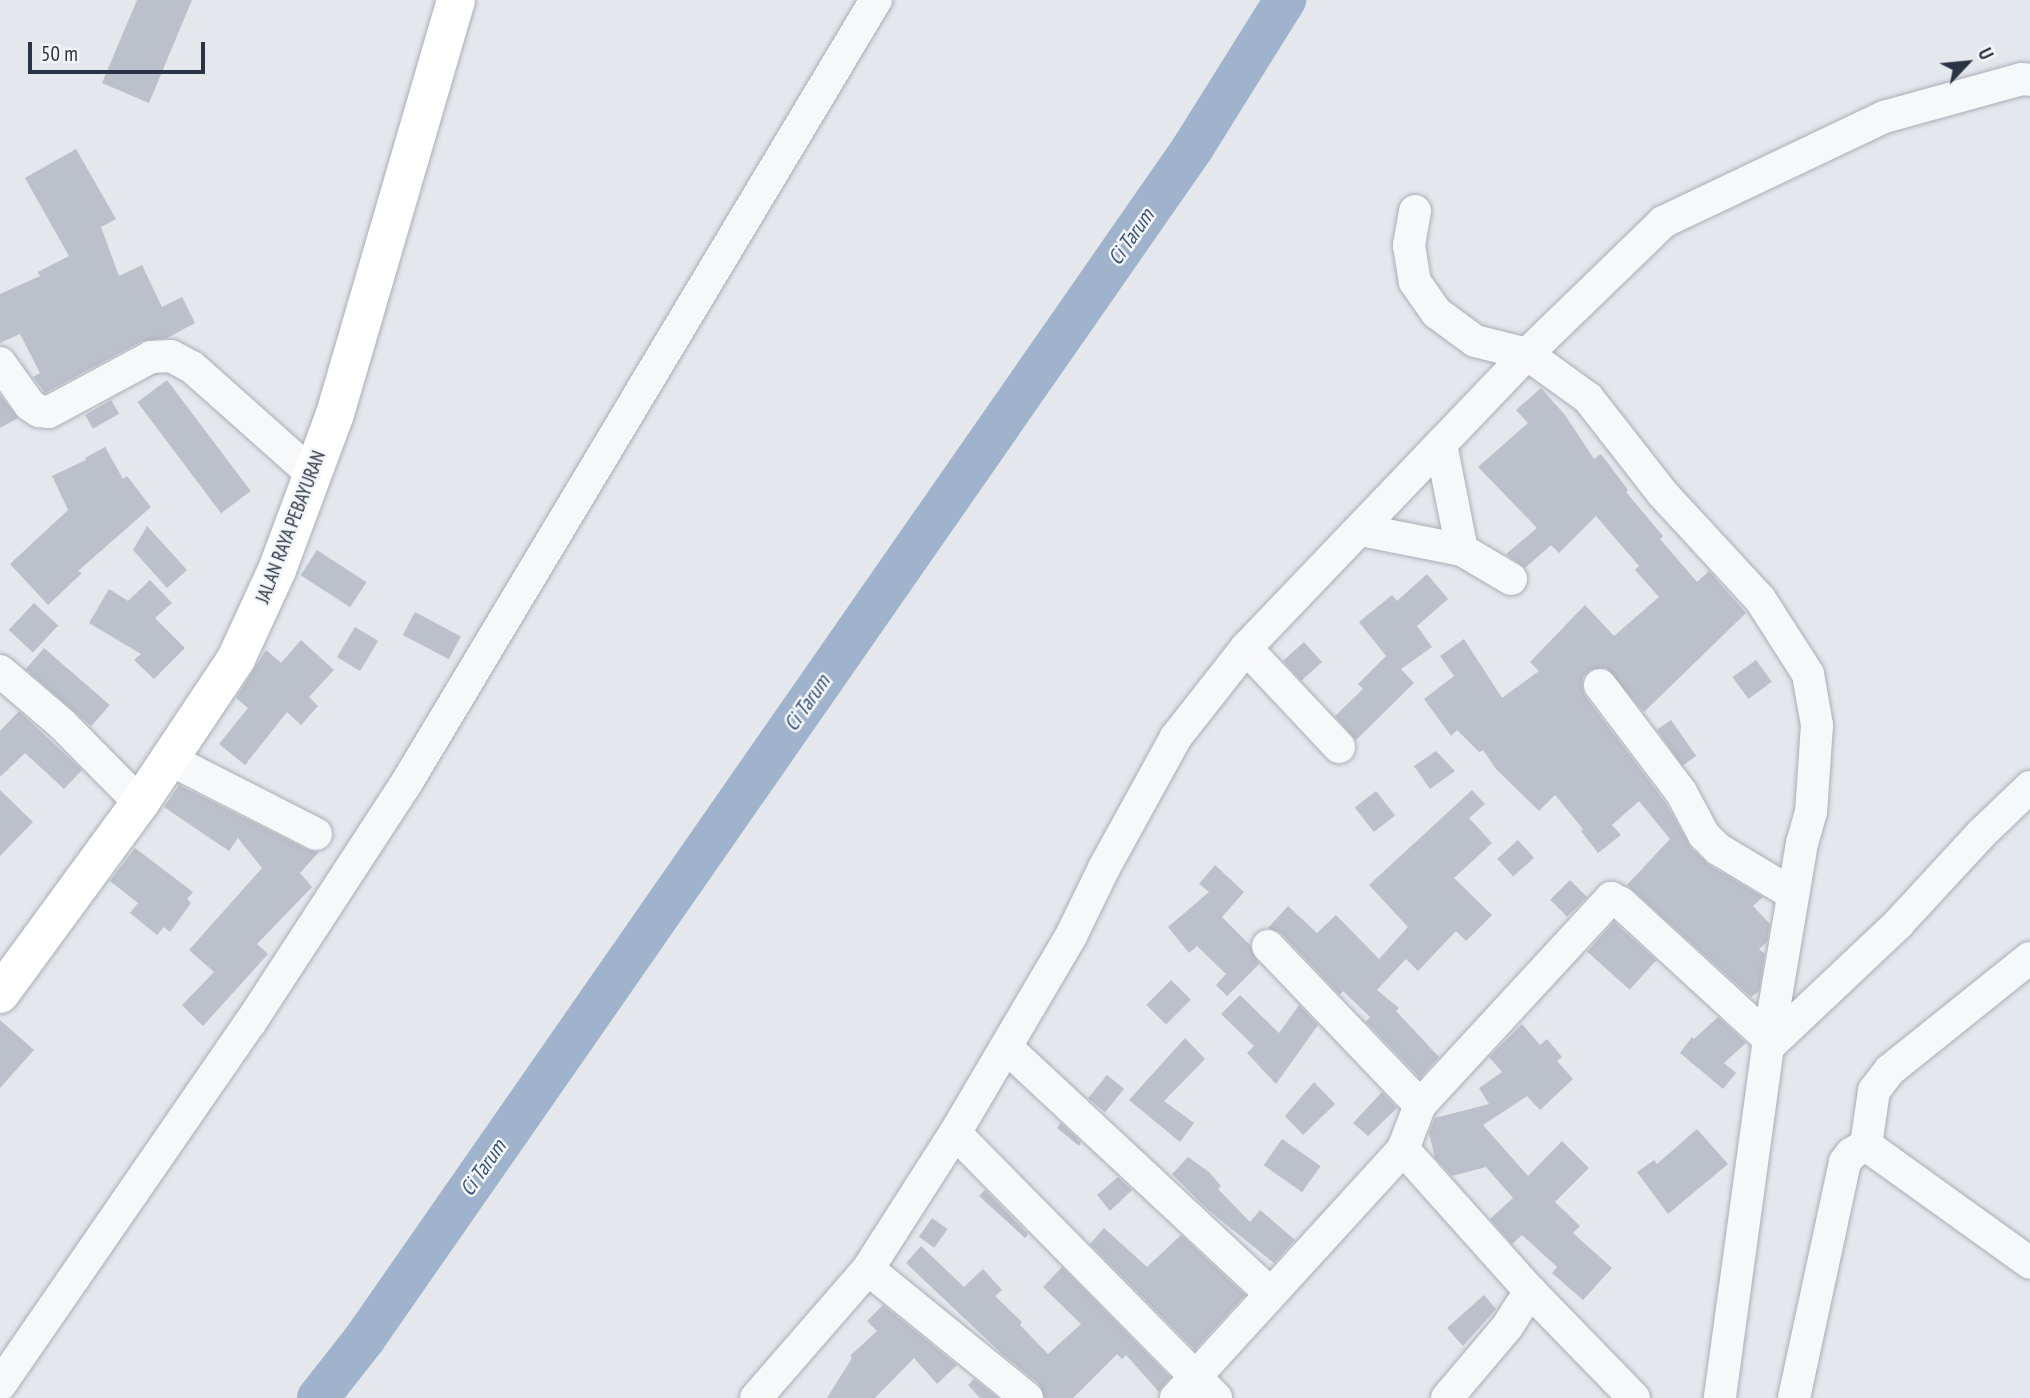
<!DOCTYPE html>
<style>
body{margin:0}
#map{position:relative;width:2030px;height:1398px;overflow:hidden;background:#e4e7ec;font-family:"PT Sans Narrow",sans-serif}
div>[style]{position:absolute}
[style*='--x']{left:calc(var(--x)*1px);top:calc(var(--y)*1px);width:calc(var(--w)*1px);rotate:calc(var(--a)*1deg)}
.river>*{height:42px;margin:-21px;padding:0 21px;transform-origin:21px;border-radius:21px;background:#9fb4cc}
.building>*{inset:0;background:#bbc0ca;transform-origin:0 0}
.roads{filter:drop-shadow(0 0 2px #a9aeb7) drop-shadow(0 0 2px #a9aeb7)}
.minor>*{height:32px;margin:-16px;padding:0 16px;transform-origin:16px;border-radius:16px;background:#f7f8fa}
.major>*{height:38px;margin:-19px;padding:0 19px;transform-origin:19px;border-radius:19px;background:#fff}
span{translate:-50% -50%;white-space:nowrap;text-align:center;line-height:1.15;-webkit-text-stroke:5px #f4f6f9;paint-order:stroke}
.street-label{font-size:19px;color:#2b3445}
.water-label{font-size:21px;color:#34527a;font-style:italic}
.north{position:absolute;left:1932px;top:28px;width:70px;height:70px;-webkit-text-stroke:5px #f4f6f9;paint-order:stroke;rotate:64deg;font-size:19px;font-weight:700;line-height:28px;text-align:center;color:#2b3445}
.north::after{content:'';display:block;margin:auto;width:24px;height:32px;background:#2b3445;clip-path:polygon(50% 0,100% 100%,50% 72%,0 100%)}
.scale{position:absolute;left:28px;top:42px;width:177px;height:32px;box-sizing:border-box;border:4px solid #2b3445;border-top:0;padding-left:9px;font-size:21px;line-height:24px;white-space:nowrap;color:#2b3445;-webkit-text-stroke:5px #f4f6f9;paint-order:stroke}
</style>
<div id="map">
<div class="river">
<i style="--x:318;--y:1398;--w:76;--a:-51.9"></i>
<i style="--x:365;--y:1338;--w:1448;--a:-55.18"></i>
<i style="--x:1192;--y:149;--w:176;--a:-58"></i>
</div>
<div class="building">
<i style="clip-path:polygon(137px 0,192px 0,149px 103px,102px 83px)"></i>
<i style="clip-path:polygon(76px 149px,116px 219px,101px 227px,119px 276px,142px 265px,162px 307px,182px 297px,195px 323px,167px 338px,142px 341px,45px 393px,33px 377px,40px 373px,20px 334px,0 343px,0 294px,40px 276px,38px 272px,69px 256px,25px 178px)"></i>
<i style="left:167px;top:380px;width:139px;height:37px;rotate:53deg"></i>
<i style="clip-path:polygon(1541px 388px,1565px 415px,1594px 459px,1601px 454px,1628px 490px,1626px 492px,1663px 536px,1660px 539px,1697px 582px,1709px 571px,1746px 613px,1644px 712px,1606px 668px,1590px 670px,1583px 677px,1582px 687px,1585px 696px,1665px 802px,1691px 848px,1709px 865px,1763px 897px,1753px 906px,1770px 924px,1767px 942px,1759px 949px,1765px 954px,1759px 991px,1751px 997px,1627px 885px,1670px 839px,1639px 801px,1612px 825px,1621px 835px,1598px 853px,1581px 831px,1583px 829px,1555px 795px,1539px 811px,1496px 769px,1483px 750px,1479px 752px,1457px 730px,1451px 736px,1424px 699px,1454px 676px,1440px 656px,1464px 639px,1502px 698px,1539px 671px,1530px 662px,1585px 605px,1614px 636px,1659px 597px,1635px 570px,1639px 566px,1596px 516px,1559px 553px,1551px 545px,1525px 568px,1506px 554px,1537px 528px,1478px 467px,1528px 423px,1516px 410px)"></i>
<i style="clip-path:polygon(0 395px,18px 418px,0 428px)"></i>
<i style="left:111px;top:400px;width:16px;height:30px;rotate:60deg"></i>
<i style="clip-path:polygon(105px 447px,123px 479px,127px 476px,151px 507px,78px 571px,82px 573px,48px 605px,10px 564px,68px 510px,52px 476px,86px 460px,85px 458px)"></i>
<i style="clip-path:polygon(147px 526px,187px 570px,167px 588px,133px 550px)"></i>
<i style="left:317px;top:550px;width:59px;height:30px;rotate:33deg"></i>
<i style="clip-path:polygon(1427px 574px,1448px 599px,1417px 626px,1432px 647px,1401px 669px,1414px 683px,1356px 740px,1335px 716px,1363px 689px,1358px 684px,1386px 656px,1359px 622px,1392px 595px,1397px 601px)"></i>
<i style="clip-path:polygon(150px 580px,172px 603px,155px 618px,185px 648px,154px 679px,134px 660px,141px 654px,89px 623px,109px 589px,128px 601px)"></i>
<i style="left:34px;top:603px;width:33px;height:37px;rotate:43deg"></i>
<i style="left:415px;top:612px;width:52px;height:26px;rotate:28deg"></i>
<i style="left:355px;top:627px;width:27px;height:35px;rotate:31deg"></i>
<i style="clip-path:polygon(301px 640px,334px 670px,309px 697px,318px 706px,301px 725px,287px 712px,245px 765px,219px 744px,248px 708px,236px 698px,266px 650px,281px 663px)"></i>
<i style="left:1304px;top:642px;width:27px;height:28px;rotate:48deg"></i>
<i style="left:44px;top:648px;width:87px;height:28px;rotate:41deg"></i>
<i style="left:1756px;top:660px;width:27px;height:29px;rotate:54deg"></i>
<i style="clip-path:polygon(19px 711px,82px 770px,64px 789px,25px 753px,0 777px,0 731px)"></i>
<i style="left:1671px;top:720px;width:44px;height:17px;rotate:55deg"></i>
<i style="clip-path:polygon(1436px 751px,1455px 771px,1430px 789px,1414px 766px)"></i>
<i style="clip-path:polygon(179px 785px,308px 850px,319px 852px,300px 873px,312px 887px,257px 944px,268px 954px,203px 1026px,182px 1005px,214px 972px,189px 950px,262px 868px,238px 838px,229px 851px,164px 807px)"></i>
<i style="clip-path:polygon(0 790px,33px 822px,0 856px)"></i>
<i style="clip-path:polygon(1472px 790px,1485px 804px,1469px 818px,1492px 843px,1454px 878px,1492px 915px,1466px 941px,1456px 931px,1418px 971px,1406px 959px,1377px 990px,1399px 1008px,1396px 1011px,1439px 1057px,1420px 1078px,1366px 1022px,1370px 1017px,1343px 991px,1340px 995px,1281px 933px,1268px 928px,1288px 906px,1317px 933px,1336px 915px,1379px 959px,1408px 927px,1369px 885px)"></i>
<i style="left:1376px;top:791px;width:31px;height:27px;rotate:52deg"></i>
<i style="left:1518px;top:840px;width:24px;height:28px;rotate:48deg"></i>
<i style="clip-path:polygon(135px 848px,193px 892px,187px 899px,191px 903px,170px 932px,164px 927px,157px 935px,130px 913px,138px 903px,110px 881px)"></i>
<i style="clip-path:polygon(1215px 865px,1244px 892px,1222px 917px,1250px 945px,1259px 964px,1227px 996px,1216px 985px,1226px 974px,1197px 946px,1189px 953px,1168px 927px,1209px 892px,1199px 884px)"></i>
<i style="left:1570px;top:880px;width:24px;height:28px;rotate:45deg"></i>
<i style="left:1614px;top:922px;width:57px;height:40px;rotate:42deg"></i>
<i style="left:1171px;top:980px;width:28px;height:35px;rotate:45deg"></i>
<i style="clip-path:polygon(1240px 995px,1279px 1033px,1299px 1005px,1318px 1025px,1276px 1084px,1247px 1053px,1254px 1046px,1221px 1014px)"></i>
<i style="clip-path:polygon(1718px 1017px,1746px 1043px,1724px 1063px,1736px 1073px,1723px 1089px,1680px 1053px,1692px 1037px,1694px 1039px)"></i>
<i style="clip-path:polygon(0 1020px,34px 1050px,0 1088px)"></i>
<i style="clip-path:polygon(1522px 1024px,1540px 1045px,1547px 1039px,1562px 1057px,1557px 1061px,1573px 1079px,1540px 1110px,1527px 1096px,1483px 1125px,1528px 1176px,1562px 1141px,1589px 1168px,1555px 1202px,1580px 1226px,1573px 1233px,1612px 1268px,1583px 1300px,1552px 1273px,1557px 1267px,1522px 1235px,1512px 1244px,1490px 1219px,1513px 1198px,1486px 1167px,1452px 1176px,1435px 1158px,1429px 1133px,1435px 1118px,1489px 1104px,1479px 1088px,1502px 1072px,1489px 1057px)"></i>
<i style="clip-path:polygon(1185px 1038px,1205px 1059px,1164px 1101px,1194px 1123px,1180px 1142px,1129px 1100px)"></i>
<i style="left:1107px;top:1075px;width:22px;height:30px;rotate:39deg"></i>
<i style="clip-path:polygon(1314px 1082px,1335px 1104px,1303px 1135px,1285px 1116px)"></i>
<i style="clip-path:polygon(1382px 1092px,1397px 1108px,1368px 1136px,1353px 1123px)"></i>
<i style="clip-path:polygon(1061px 1123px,1081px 1142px,1079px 1146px,1057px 1128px)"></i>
<i style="clip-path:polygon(1697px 1129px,1728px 1164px,1668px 1214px,1637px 1172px,1654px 1160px,1657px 1164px)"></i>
<i style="left:1282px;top:1139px;width:47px;height:32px;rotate:35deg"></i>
<i style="clip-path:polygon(1188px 1157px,1209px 1172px,1221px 1186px,1218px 1189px,1250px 1222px,1260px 1210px,1295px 1240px,1274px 1263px,1207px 1209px,1172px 1174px)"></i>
<i style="clip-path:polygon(1118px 1177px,1132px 1190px,1110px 1211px,1097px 1195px)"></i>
<i style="clip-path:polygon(985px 1190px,1028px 1234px,1025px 1238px,979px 1196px)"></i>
<i style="left:932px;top:1218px;width:19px;height:23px;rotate:35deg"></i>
<i style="clip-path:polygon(1104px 1228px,1147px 1267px,1181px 1235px,1245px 1295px,1195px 1350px,1090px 1244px)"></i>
<i style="clip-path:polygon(921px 1246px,964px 1287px,983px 1269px,1002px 1290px,995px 1296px,1022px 1322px,1020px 1325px,1048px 1354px,1081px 1324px,1043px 1287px,1062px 1267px,1170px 1377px,1159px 1392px,1126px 1355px,1122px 1359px,1117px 1354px,1073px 1398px,1045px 1398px,1039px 1384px,1001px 1353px,906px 1263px)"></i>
<i style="clip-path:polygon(1484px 1295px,1496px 1309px,1463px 1346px,1447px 1328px)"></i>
<i style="clip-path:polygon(883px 1305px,957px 1365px,937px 1384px,914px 1358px,875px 1398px,827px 1398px,852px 1358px,850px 1356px,877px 1331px,867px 1321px)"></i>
<i style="clip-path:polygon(974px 1379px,998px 1398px,980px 1398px,968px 1385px)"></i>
</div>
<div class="roads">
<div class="minor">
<i style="--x:1415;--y:211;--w:35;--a:100"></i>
<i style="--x:1409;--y:245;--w:37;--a:81"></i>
<i style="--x:1415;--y:282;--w:38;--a:55"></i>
<i style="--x:1437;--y:313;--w:47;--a:36.4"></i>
<i style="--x:1475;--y:341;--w:54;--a:14"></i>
<i style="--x:1527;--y:354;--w:75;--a:35.8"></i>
<i style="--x:1588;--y:398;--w:122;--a:52"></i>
<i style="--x:1663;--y:494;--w:143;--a:47.3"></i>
<i style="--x:1760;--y:599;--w:89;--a:57.4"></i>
<i style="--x:1808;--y:674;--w:52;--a:80"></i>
<i style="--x:1817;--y:725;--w:87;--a:93.9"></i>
<i style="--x:1811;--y:812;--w:32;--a:106"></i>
<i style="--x:1802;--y:843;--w:199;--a:99.6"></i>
<i style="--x:1769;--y:1039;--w:362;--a:97.8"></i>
<i style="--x:0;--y:363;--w:52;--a:54.5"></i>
<i style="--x:30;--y:405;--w:11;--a:34"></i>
<i style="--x:39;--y:411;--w:10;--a:6"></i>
<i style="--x:49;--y:412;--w:116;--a:-28.3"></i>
<i style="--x:151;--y:357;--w:20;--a:-3"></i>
<i style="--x:171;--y:356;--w:24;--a:28"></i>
<i style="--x:192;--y:367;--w:161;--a:41.7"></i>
<i style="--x:1441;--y:444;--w:108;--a:78.8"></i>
<i style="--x:1361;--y:530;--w:103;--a:11.2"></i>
<i style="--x:1462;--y:550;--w:57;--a:30.6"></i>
<i style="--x:1246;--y:648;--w:136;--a:46.8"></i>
<i style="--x:0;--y:671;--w:82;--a:40.5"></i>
<i style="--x:62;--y:724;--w:111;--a:45.4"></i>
<i style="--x:1600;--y:685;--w:134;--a:52.9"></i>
<i style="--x:1681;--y:792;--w:49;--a:61.9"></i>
<i style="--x:1704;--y:835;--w:20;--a:45"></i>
<i style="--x:1718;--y:849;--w:87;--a:31"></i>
<i style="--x:169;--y:759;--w:165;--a:27"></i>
<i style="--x:1268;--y:946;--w:220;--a:46.3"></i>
<i style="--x:1006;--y:1047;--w:362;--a:43"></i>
<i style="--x:1768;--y:1047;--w:179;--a:-43.4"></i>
<i style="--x:1898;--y:924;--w:122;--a:-47.3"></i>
<i style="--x:1981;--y:834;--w:68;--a:-43.8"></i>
<i style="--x:955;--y:1133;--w:372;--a:45.4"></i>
<i style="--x:1866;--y:1145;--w:55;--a:-81.6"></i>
<i style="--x:1874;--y:1091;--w:26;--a:-53"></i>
<i style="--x:1890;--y:1070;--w:179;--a:-38.7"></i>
<i style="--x:1866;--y:1145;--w:202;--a:35.7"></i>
<i style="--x:1403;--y:1149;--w:191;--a:48.2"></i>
<i style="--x:1530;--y:1291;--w:149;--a:45.8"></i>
<i style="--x:868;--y:1269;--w:205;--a:39.1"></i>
<i style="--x:0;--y:1385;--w:440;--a:-55.4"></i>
<i style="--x:250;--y:1023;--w:282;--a:-56.9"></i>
<i style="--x:404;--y:787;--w:918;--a:-59.05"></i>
<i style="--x:756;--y:1398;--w:171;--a:-49"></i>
<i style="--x:868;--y:1269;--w:161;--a:-57.4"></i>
<i style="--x:955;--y:1133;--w:229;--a:-59.5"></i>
<i style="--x:1071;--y:936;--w:76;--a:-64.1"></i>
<i style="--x:1104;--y:868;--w:149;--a:-61.2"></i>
<i style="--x:1176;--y:737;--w:113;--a:-51.8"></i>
<i style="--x:1246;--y:648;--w:407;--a:-46.3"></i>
<i style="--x:1527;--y:354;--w:190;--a:-44.1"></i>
<i style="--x:1663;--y:222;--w:245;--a:-25.4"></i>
<i style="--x:1884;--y:117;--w:143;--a:-15.4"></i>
<i style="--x:2022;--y:79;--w:8;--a:7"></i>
<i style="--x:1176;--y:1398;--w:337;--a:-47.6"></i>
<i style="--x:1403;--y:1149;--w:47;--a:-68.9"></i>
<i style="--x:1420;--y:1105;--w:282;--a:-47.3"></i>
<i style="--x:1611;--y:898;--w:11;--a:27"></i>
<i style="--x:1621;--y:903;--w:201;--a:42.6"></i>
<i style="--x:1447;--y:1398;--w:93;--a:-49.8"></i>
<i style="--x:1507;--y:1327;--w:43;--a:-57.4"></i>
<i style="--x:1794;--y:1398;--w:241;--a:-77.8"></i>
<i style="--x:1845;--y:1162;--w:10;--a:-53"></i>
<i style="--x:1851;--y:1154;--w:17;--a:-31"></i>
</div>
<div class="major">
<i style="--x:0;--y:994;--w:237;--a:-53.8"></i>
<i style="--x:140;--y:803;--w:173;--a:-56.3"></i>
<i style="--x:236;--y:659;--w:98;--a:-65.3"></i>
<i style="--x:277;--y:570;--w:166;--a:-69.6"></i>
<i style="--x:335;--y:414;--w:431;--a:-73.7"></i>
</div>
</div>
<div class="street-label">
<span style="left:291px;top:527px;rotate:-69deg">JALAN RAYA PEBAYURAN</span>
</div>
<div class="water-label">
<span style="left:1131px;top:237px;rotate:-55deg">Ci Tarum</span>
<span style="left:807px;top:703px;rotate:-55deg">Ci Tarum</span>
<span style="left:483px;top:1168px;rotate:-55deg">Ci Tarum</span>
</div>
<div class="north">U</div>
<div class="scale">50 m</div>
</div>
